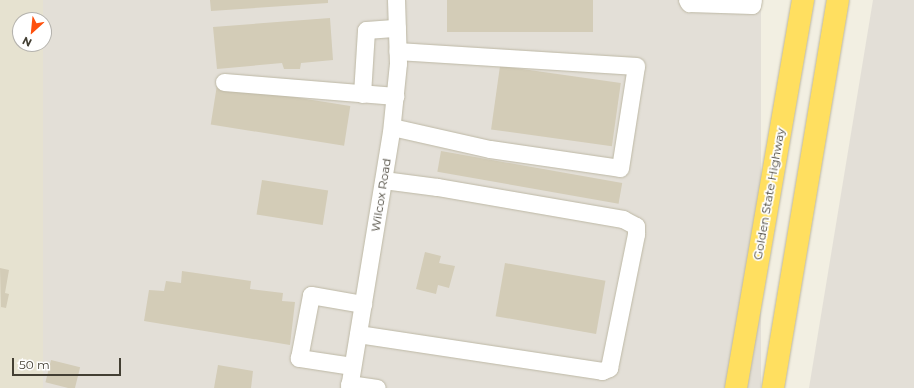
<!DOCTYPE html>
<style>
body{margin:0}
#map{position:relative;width:914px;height:388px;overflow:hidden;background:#f2efe2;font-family:Montserrat,sans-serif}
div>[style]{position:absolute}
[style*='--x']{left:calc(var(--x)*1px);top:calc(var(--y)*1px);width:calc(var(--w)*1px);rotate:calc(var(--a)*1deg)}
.residential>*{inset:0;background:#e6e2d0}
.industrial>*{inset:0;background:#e3dfd7;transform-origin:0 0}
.building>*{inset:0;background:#d3ccb7;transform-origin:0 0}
.roads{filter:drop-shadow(0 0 1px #bdb8a5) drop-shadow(0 0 1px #bdb8a5)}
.minor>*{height:17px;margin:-8.5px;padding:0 8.5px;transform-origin:8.5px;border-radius:8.5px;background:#fff}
.highway>*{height:22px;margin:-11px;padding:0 11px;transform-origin:11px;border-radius:11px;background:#ffdf60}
span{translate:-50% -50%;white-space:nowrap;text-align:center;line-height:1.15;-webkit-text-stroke:3.5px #fff;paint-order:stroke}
.street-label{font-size:12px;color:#433f33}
.north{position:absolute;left:12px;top:12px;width:40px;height:40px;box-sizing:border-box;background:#fff;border:1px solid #b4b2ad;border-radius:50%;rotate:207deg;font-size:11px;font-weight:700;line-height:16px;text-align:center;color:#433f33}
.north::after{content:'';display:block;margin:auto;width:14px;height:18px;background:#fe500d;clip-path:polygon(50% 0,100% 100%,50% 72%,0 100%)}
.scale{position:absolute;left:12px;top:358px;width:109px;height:18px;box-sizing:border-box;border:2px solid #433f33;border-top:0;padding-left:5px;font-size:12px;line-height:14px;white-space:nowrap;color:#433f33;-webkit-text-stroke:3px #fff;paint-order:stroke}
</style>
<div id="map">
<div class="residential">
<i style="clip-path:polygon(0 0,43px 0,44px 20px,20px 20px,20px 44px,44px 44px,44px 31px,56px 388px,0 388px)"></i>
</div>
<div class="industrial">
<i style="left:43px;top:0;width:718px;height:388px"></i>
<i style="clip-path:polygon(873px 0,914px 0,914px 388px,809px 388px)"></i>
</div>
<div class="building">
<i style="clip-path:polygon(210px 0,328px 0,328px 3px,211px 11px)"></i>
<i style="left:447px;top:0;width:146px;height:32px"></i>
<i style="clip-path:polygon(330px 18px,333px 60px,301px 63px,300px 69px,284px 69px,282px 63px,217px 69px,213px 27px)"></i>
<i style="left:500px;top:66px;width:122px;height:64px;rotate:8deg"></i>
<i style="left:217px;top:85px;width:135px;height:40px;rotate:9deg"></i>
<i style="left:441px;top:151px;width:184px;height:21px;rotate:10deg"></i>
<i style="left:262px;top:180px;width:67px;height:35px;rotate:9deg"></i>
<i style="clip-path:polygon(425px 252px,441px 256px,439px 263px,455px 266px,449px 288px,438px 285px,436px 294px,416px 289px)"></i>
<i style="left:505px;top:263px;width:102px;height:54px;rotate:10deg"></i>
<i style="clip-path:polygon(0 268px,9px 270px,5px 293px,9px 294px,6px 308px,1px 307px,1px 311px)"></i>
<i style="clip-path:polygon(182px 271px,251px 281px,250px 289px,283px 293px,282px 301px,295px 302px,290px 345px,144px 321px,149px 290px,164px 291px,166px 281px,181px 283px)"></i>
<i style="left:51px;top:360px;width:30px;height:23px;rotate:14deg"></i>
<i style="clip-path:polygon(218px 365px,253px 371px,251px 388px,214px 388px)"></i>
</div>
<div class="roads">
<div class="minor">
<i style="--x:687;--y:0;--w:4;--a:56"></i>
<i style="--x:689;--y:3;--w:63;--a:1.8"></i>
<i style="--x:752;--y:5;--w:5;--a:-79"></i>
<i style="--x:224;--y:82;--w:172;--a:4.7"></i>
<i style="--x:362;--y:94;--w:64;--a:-86.4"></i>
<i style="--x:366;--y:30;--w:31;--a:-4"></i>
<i style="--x:392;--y:127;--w:100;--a:12.7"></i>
<i style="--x:490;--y:149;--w:131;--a:8.3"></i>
<i style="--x:620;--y:168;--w:103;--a:-81.1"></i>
<i style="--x:636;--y:66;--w:239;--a:-176.4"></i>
<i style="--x:358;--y:334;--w:247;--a:8.6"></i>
<i style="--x:602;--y:371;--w:8;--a:-23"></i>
<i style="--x:609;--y:368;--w:137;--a:-78.6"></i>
<i style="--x:636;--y:234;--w:8;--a:-90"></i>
<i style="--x:636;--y:226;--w:15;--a:-152"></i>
<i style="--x:623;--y:219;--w:189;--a:-170.2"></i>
<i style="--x:437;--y:187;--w:54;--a:-172.6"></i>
<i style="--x:352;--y:366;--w:54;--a:-171.4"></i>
<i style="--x:299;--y:358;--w:64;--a:-79.2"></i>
<i style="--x:311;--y:295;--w:53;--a:9.8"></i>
<i style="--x:349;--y:384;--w:28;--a:8"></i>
<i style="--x:349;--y:388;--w:259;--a:-80.7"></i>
<i style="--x:391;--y:132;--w:69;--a:-84.2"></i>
<i style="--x:398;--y:63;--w:63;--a:-91.8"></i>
</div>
<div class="highway">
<i style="--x:736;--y:388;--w:394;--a:-80.2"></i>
<i style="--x:773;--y:388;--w:393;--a:-80.5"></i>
</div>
</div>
<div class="street-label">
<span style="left:769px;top:194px;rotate:-80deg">Golden State Highway</span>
<span style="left:381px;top:195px;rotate:-81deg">Wilcox Road</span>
</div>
<div class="north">N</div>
<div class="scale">50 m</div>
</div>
